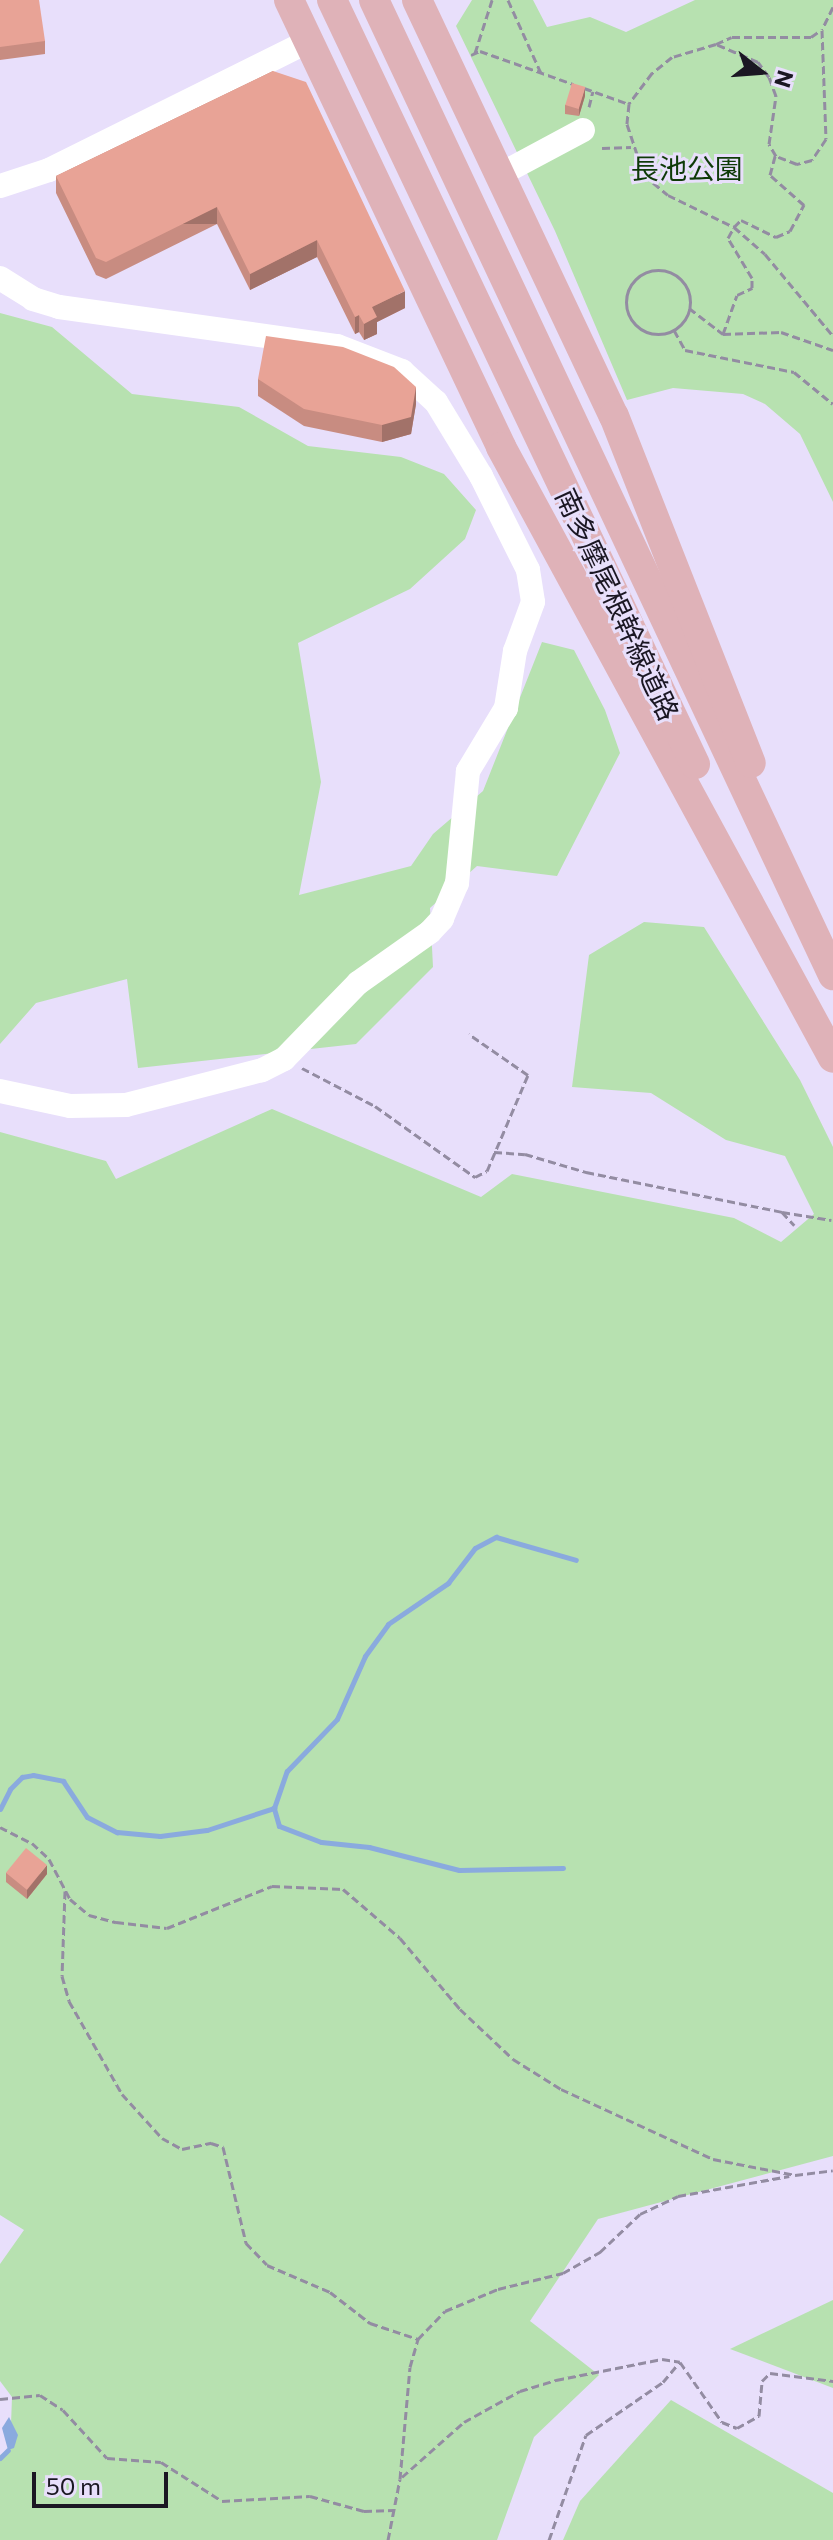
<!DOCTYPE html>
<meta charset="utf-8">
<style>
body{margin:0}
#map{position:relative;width:833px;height:2540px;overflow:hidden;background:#e8dffb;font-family:Commissioner,"Noto Sans JP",sans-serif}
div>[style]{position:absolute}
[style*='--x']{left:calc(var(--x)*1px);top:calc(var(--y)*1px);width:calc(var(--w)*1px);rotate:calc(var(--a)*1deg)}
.green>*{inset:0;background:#b7e1b0}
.water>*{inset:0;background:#8aaade}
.stream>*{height:5px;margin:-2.5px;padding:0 2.5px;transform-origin:2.5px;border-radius:2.5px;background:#8aaade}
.path>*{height:3px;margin-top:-1.5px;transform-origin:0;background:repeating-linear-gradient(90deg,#938ca2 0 8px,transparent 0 12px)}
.path>.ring{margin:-1.5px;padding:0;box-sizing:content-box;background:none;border:3px solid #938ca2;border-radius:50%}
.minor>*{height:24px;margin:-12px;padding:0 12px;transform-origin:12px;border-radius:12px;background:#fff}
.major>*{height:30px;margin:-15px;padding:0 15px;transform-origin:15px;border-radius:15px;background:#dfb2b8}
.wall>*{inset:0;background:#c88c81}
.shaded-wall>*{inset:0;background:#a27269;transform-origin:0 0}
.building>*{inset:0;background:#e8a396;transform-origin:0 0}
span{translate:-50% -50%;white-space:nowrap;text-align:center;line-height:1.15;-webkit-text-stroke:6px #e8dffb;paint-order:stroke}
.park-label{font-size:28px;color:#0e3a07}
.street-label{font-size:28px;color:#1b1723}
.north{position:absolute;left:721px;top:32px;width:80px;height:80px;-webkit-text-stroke:6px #e8dffb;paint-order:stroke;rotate:107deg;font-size:22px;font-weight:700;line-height:32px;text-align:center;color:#1b1723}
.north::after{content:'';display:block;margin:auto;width:28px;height:36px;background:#1b1723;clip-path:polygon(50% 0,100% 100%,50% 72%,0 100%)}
.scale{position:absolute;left:32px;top:2472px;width:136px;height:36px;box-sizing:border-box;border:4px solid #1b1723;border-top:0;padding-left:10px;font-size:24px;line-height:28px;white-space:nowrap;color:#1b1723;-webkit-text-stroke:6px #e8dffb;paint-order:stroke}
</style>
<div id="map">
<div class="green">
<i style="clip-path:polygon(472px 0,533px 0,547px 27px,590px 17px,626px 32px,695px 0,833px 0,833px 502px,800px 434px,765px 404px,743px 394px,673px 388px,627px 400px,555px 231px,456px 26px)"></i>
<i style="clip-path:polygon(0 313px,52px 327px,132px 394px,239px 407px,308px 446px,401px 457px,444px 474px,476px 510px,465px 539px,410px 589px,298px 643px,321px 782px,299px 895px,411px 866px,433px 834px,483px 791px,542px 642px,574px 650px,605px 710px,620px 753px,557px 876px,477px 866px,430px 908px,433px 967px,356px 1044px,138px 1068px,127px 979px,36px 1003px,0 1044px)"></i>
<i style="clip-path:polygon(644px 922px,704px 927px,800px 1080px,833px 1147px,833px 2156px,598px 2219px,530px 2321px,599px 2375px,534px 2437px,497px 2540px,0 2540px,0 2455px,10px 2451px,12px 2397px,0 2381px,0 2264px,24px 2230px,0 2215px,0 1132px,106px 1161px,116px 1179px,272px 1109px,481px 1197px,512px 1174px,734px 1218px,781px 1242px,814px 1214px,785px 1156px,726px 1140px,651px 1093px,572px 1087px,589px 955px)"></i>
<i style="clip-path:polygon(833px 2300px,833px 2388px,730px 2349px)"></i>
<i style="clip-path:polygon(671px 2400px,833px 2493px,833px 2540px,563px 2540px,580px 2501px)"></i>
</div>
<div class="water">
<i style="clip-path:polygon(9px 2417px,18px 2435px,14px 2448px,8px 2450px,2px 2428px)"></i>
</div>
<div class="stream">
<i style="--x:0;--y:1809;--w:22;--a:-63"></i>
<i style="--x:10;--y:1789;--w:17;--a:-45"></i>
<i style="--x:22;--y:1777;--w:11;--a:-10"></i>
<i style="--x:33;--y:1775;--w:31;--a:11"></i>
<i style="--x:63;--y:1781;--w:43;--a:56.3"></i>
<i style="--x:87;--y:1817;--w:34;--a:27"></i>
<i style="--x:117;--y:1832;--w:43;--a:5.3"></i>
<i style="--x:160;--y:1836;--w:47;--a:-7.3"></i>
<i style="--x:207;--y:1830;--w:71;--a:-18.2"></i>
<i style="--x:563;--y:1868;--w:104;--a:178.9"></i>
<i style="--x:459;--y:1870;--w:93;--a:-165.7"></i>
<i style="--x:369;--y:1847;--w:48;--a:-174.1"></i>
<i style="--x:321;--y:1842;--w:45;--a:-159.1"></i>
<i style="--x:279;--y:1826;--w:19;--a:-106"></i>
<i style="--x:274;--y:1808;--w:39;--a:-71"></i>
<i style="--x:287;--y:1771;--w:72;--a:-46.1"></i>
<i style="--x:337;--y:1719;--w:69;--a:-66"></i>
<i style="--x:365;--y:1656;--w:39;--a:-54"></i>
<i style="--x:388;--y:1624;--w:73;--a:-34.3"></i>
<i style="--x:448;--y:1583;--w:44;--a:-52.4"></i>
<i style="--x:475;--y:1548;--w:24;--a:-28"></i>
<i style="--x:496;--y:1537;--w:83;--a:16"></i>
<i style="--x:0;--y:2458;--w:11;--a:-45"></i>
</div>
<div class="path">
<i style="--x:508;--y:0;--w:80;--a:65.7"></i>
<i style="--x:833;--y:7;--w:25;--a:116"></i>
<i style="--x:822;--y:30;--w:109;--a:87.9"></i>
<i style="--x:826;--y:139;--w:25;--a:124"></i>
<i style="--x:812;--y:160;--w:16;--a:165"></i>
<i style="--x:797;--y:164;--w:22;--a:-159"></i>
<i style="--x:776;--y:156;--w:14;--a:-120"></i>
<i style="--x:769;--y:144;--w:49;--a:-81.7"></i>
<i style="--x:776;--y:96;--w:20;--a:-110"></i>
<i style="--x:769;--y:77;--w:19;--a:-126"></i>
<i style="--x:758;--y:62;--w:46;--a:-156.8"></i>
<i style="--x:716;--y:44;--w:46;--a:163.5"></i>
<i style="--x:672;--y:57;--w:26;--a:141"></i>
<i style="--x:652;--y:73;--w:39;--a:127"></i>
<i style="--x:629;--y:104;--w:20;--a:96"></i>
<i style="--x:627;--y:124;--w:54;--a:71.6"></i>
<i style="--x:644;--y:175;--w:31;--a:40"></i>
<i style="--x:668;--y:195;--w:73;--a:25.9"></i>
<i style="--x:734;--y:227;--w:41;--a:41.1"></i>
<i style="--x:765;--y:254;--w:107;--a:50.3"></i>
<i style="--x:716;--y:44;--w:17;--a:-24"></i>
<i style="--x:732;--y:37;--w:79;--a:0"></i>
<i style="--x:811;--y:37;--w:12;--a:-35"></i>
<i style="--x:475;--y:53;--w:56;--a:-72.2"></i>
<i style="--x:471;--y:55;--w:10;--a:-24"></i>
<i style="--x:480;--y:51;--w:99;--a:19.5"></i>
<i style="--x:584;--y:88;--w:48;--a:19.6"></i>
<i style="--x:589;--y:107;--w:16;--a:-76"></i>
<i style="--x:602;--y:148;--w:29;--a:-2"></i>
<i class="ring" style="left:626px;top:270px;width:61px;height:61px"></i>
<i style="--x:689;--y:308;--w:43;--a:37.4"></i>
<i style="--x:723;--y:334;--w:58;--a:-2"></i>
<i style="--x:781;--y:332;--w:55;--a:19.1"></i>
<i style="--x:674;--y:330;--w:23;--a:61"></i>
<i style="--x:685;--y:350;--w:111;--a:11.4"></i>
<i style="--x:794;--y:372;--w:50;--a:39.4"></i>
<i style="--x:723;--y:334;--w:41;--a:-70.3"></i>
<i style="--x:737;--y:295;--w:17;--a:-25"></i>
<i style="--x:752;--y:288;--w:10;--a:-90"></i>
<i style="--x:752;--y:278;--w:47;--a:-121"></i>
<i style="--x:728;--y:238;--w:13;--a:-61"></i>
<i style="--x:734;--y:227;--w:10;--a:-45"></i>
<i style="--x:741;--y:220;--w:39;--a:26"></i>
<i style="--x:776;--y:237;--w:15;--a:-23"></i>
<i style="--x:790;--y:231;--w:30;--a:-62"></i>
<i style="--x:804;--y:205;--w:45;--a:-138.6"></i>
<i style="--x:770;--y:175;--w:20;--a:-75"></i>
<i style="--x:302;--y:1068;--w:82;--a:27.5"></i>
<i style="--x:375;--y:1106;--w:123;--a:35.4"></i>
<i style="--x:475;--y:1177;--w:13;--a:-27"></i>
<i style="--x:487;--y:1171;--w:104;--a:-66.9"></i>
<i style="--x:528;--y:1075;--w:72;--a:-145.2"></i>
<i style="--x:494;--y:1152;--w:31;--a:4"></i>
<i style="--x:525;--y:1154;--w:64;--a:16.4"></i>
<i style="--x:586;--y:1172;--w:200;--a:11.5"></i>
<i style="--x:782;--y:1212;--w:18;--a:47"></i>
<i style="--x:782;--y:1212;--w:50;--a:9.3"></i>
<i style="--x:0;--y:1827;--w:36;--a:27"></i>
<i style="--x:32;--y:1843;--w:23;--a:43"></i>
<i style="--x:49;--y:1859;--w:45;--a:62.3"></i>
<i style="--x:70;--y:1899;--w:25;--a:40"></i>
<i style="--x:89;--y:1915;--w:28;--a:15"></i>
<i style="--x:116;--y:1922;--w:51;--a:6.7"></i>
<i style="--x:167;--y:1928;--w:113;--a:-21.8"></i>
<i style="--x:272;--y:1886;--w:71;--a:2.4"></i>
<i style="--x:343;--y:1889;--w:75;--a:40.7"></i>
<i style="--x:400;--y:1938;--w:93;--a:49.8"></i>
<i style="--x:460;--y:2009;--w:73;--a:43.3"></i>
<i style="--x:513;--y:2059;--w:57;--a:32"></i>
<i style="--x:561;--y:2089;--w:167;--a:24.7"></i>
<i style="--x:713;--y:2159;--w:84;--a:11"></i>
<i style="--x:795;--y:2175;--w:38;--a:-7"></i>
<i style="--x:65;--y:1891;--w:85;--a:92"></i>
<i style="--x:62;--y:1976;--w:26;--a:74"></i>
<i style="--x:69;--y:2001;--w:107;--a:60.3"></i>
<i style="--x:122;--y:2094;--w:59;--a:47.7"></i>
<i style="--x:162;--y:2138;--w:23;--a:29"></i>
<i style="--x:182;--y:2149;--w:30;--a:-12"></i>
<i style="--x:211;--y:2143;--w:13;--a:18"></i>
<i style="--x:223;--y:2147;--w:99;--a:76.5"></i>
<i style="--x:246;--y:2243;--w:30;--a:46"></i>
<i style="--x:267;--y:2265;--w:69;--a:23.2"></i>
<i style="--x:330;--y:2292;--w:51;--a:37.8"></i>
<i style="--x:370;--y:2323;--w:51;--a:18.4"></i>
<i style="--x:0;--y:2399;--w:40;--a:-5.7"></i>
<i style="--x:40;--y:2395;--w:27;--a:33"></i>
<i style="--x:63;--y:2410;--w:65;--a:47.5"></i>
<i style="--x:107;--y:2458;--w:54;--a:4.2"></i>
<i style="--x:161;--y:2462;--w:72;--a:32.6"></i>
<i style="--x:222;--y:2501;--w:88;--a:-3.3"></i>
<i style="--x:310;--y:2496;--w:56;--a:15.5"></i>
<i style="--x:364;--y:2511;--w:30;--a:-2"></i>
<i style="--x:402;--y:2477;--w:83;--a:-41.6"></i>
<i style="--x:464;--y:2422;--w:64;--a:-29"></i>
<i style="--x:520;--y:2391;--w:38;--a:-17"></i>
<i style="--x:556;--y:2380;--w:108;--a:-11.2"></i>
<i style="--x:662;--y:2359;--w:18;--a:9"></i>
<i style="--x:680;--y:2362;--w:73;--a:55"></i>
<i style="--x:722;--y:2422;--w:16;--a:22"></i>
<i style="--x:737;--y:2428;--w:25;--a:-29"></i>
<i style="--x:759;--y:2416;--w:35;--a:-85"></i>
<i style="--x:762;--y:2381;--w:11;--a:-45"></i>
<i style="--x:770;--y:2373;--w:64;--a:7.2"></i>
<i style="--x:388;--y:2540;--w:62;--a:-78.9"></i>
<i style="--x:400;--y:2479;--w:112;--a:-84.9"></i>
<i style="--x:410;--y:2367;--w:29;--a:-74"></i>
<i style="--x:418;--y:2339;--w:39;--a:-46"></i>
<i style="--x:445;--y:2311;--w:57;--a:-22.5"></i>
<i style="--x:498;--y:2289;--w:67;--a:-13.8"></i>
<i style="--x:563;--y:2273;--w:43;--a:-29.6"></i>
<i style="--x:600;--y:2252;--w:55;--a:-43.5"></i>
<i style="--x:640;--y:2214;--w:42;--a:-25.3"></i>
<i style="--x:678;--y:2196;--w:113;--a:-10.2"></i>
<i style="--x:549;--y:2540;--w:111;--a:-70.6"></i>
<i style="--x:586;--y:2435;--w:93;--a:-34.5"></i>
<i style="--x:663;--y:2382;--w:26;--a:-50"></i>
</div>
<div class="minor">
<i style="--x:501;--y:174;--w:93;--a:-28.2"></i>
<i style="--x:0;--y:186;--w:52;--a:-18.1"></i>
<i style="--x:49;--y:170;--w:290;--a:-26.4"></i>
<i style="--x:0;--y:278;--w:39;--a:32"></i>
<i style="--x:33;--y:299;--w:27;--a:17"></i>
<i style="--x:59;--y:307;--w:281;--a:8"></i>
<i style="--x:337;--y:346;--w:70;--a:21"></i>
<i style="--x:402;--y:371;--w:46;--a:42.4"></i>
<i style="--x:436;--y:402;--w:87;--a:58.7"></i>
<i style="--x:481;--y:476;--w:105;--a:63.4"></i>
<i style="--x:528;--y:570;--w:32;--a:81"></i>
<i style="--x:533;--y:602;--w:52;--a:110.2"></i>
<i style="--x:515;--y:651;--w:58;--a:99"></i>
<i style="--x:506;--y:708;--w:74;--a:121.1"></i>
<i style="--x:468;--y:771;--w:113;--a:95.6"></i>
<i style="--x:457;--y:883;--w:39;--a:113"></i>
<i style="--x:442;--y:919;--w:18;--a:133"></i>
<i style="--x:430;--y:932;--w:88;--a:144.7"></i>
<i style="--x:358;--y:983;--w:106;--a:134.2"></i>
<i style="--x:284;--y:1059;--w:25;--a:153"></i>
<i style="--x:262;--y:1070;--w:140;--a:165.6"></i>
<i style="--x:126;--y:1105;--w:56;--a:179"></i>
<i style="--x:70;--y:1106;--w:72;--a:-167.9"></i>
</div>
<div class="major">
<i style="--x:289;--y:0;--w:495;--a:64.6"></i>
<i style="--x:501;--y:447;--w:695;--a:61.48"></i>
<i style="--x:332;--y:0;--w:846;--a:64.59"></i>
<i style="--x:374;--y:0;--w:1078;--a:64.79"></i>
<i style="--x:417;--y:0;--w:460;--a:64.7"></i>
<i style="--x:614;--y:416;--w:373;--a:68.5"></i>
</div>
<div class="wall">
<i style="clip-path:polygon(0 0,45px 41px,45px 54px,0 60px)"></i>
<i style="clip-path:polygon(273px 71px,405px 308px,377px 322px,377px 334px,364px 340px,359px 332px,355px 334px,317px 257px,250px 290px,217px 224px,106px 279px,96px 275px,56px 193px,56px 176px)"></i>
<i style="clip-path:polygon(585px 96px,579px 116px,565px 114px,565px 105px)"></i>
<i style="clip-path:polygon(258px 379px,416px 404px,411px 434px,382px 442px,304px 426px,258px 396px)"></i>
<i style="clip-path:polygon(6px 1873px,47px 1874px,27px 1899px,6px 1882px)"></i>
</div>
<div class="shaded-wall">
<i style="clip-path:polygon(585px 87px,585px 96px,579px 116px,579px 107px)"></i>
<i style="left:217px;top:207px;width:17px;height:124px;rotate:90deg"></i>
<i style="clip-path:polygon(317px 240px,317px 257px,250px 290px,250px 274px)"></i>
<i style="clip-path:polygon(405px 291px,405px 308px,377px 322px,377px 334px,364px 340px,364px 324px,372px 307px)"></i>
<i style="clip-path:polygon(359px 315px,359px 332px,355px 334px,355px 317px)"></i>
<i style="clip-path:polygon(416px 387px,416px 404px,411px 434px,382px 442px,382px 425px)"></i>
<i style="clip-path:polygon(47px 1865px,47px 1874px,27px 1899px,27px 1890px)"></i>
</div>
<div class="building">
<i style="clip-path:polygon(0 0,39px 0,45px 41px,0 47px)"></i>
<i style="clip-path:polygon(273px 71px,306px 82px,405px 291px,372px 307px,377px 317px,364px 324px,359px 315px,355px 317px,317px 240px,250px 274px,217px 207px,106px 262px,96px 258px,56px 176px)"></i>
<i style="left:572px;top:83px;width:14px;height:23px;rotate:17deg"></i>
<i style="clip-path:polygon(266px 336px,343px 347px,394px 367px,416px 387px,411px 417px,382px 425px,304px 409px,258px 379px)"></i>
<i style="left:26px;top:1848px;width:27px;height:32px;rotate:39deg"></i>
</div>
<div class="park-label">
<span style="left:687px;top:168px">長池公園</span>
</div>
<div class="street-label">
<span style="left:618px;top:604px;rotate:65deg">南多摩尾根幹線道路</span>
</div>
<div class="north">N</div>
<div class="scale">50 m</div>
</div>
